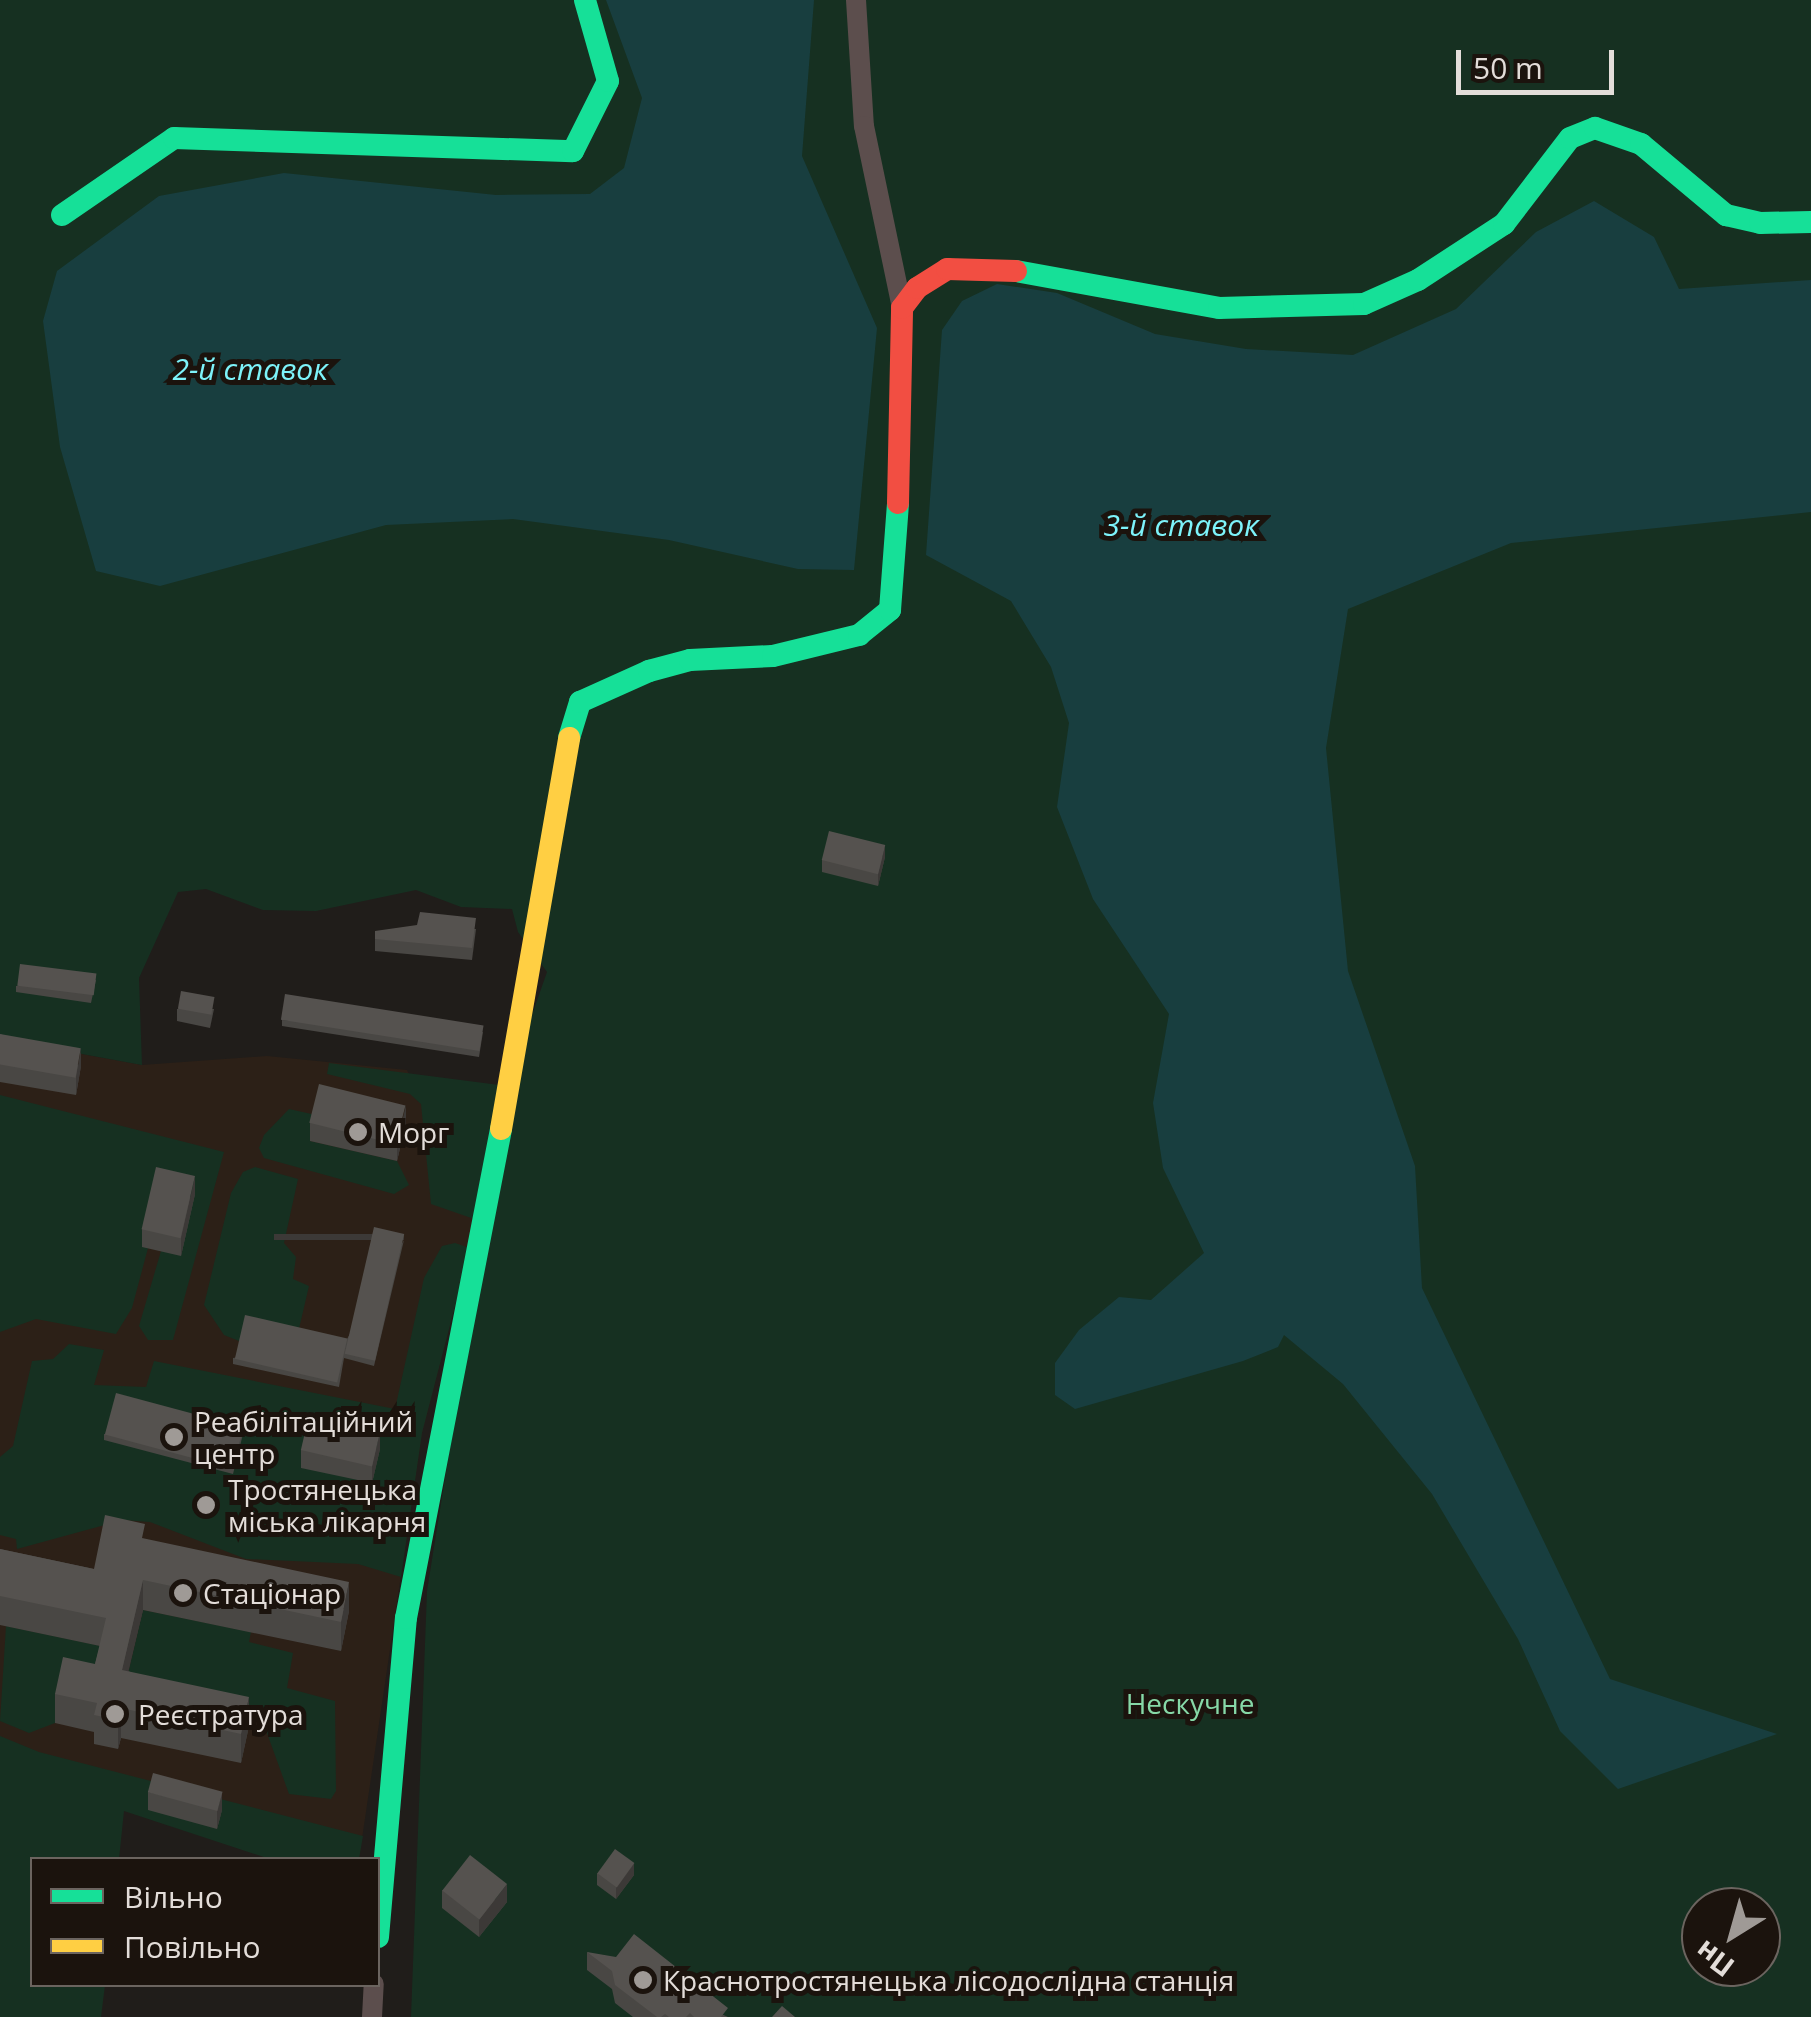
<!DOCTYPE html>
<meta charset="utf-8">
<style>
body{margin:0}
#map{position:relative;width:1811px;height:2017px;overflow:hidden;background:#201d1a;font-family:"Open Sans",sans-serif}
div>[style]{position:absolute}
[style*='--x']{left:calc(var(--x)*1px);top:calc(var(--y)*1px);width:calc(var(--w)*1px);rotate:calc(var(--a)*1deg)}
.built>*{inset:0;background:#2c2017}
.green>*{inset:0;background:#163021}
.water>*{inset:0;background:#183e3f}
.street>*{height:20px;margin:-10px;padding:0 10px;transform-origin:10px;border-radius:10px;background:#5c4e4d}
.fast>*{height:22px;margin:-11px;padding:0 11px;transform-origin:11px;border-radius:11px;background:#16e098}
.slow>*{height:22px;margin:-11px;padding:0 11px;transform-origin:11px;border-radius:11px;background:#ffcf43}
.jam>*{height:22px;margin:-11px;padding:0 11px;transform-origin:11px;border-radius:11px;background:#f24e42}
.wall>*{inset:0;background:#494744}
.shaded-wall>*{inset:0;background:#3c3937;transform-origin:0 0}
.building>*{inset:0;background:#55524f;transform-origin:0 0}
.dots>*{width:28px;height:28px;translate:-50% -50%;box-sizing:border-box;border:5px solid #1b130d;border-radius:50%}
span{translate:-50% -50%;white-space:nowrap;text-align:center;line-height:1.15;-webkit-text-stroke:10px #1b130d;paint-order:stroke}
.poi-label{font-size:28px;color:#e3ddd9}
.left{translate:0 -50%;text-align:left}
.park-label{font-size:28px;color:#86d8a7}
.water-label{font-size:30px;color:#7df3fa;font-style:italic}
.legend{position:absolute;left:30px;top:1857px;width:350px;height:130px;box-sizing:border-box;background:#1b130d;border:2px solid #6b645f;margin:0;padding:12px 18px;list-style:none;font-size:30px;color:#e3ddd9}
.legend li{display:flex;align-items:center;gap:20px;height:50px}
.legend b{width:50px;border:2px solid #6b645f}
.north{position:absolute;left:1681px;top:1887px;width:100px;height:100px;box-sizing:border-box;background:#1b130d;border:2px solid #6b645f;border-radius:50%;rotate:217deg;font-size:28px;font-weight:700;line-height:40px;text-align:center;color:#e3ddd9}
.north::after{content:'';display:block;margin:auto;width:35px;height:45px;background:#9f9a96;clip-path:polygon(50% 0,100% 100%,50% 72%,0 100%)}
.scale{position:absolute;left:1456px;top:50px;width:158px;height:45px;box-sizing:border-box;border:5px solid #e3ddd9;border-top:0;padding-left:12px;font-size:30px;line-height:35px;white-space:nowrap;color:#e3ddd9;-webkit-text-stroke:8px #1b130d;paint-order:stroke}
</style>
<div id="map">
<div class="built">
<i style="clip-path:polygon(0 1039px,142px 1065px,267px 1056px,407px 1070px,477px 1220px,422px 1433px,359px 1859px,270px 1859px,0 1760px)"></i>
</div>
<div class="green">
<i style="clip-path:polygon(evenodd,0 0,1811px 0,1811px 2017px,411px 2017px,427px 1591px,506px 1097px,477px 1220px,431px 1204px,421px 1104px,410px 1094px,327px 1074px,329px 1063px,507px 1086px,547px 972px,518px 932px,512px 909px,461px 907px,416px 890px,316px 911px,263px 910px,206px 889px,178px 892px,139px 978px,142px 1065px,0 1039px,0 0,1701px 1907px,1761px 1907px,1761px 1967px,1701px 1967px,1701px 1907px)"></i>
<i style="clip-path:polygon(0 1095px,224px 1152px,173px 1340px,148px 1340px,139px 1326px,161px 1251px,148px 1248px,132px 1308px,116px 1334px,36px 1319px,0 1332px)"></i>
<i style="clip-path:polygon(289px 1109px,316px 1115px,310px 1141px,397px 1161px,409px 1185px,394px 1194px,264px 1158px,259px 1148px,264px 1135px)"></i>
<i style="clip-path:polygon(255px 1167px,298px 1179px,284px 1243px,296px 1257px,293px 1279px,309px 1286px,298px 1333px,239px 1341px,224px 1335px,204px 1305px,231px 1193px,243px 1172px)"></i>
<i style="clip-path:polygon(455px 1243px,470px 1248px,422px 1433px,401px 1577px,358px 1564px,246px 1559px,150px 1522px,123px 1520px,17px 1549px,16px 1539px,0 1535px,0 1457px,13px 1446px,32px 1361px,53px 1359px,69px 1344px,104px 1350px,94px 1385px,146px 1387px,154px 1361px,395px 1409px,424px 1278px,442px 1246px)"></i>
<i style="clip-path:polygon(143px 1610px,251px 1632px,249px 1642px,293px 1653px,287px 1688px,335px 1701px,336px 1791px,331px 1799px,289px 1794px,259px 1711px,126px 1682px)"></i>
<i style="clip-path:polygon(6px 1626px,106px 1647px,95px 1693px,63px 1687px,55px 1723px,29px 1733px,0 1721px)"></i>
<i style="clip-path:polygon(0 1736px,39px 1752px,363px 1836px,359px 1859px,270px 1859px,124px 1811px,119px 1859px,32px 1860px,32px 1984px,105px 1985px,101px 2017px,0 2017px)"></i>
</div>
<div class="water">
<i style="clip-path:polygon(606px 0,814px 0,802px 156px,877px 328px,854px 570px,798px 569px,669px 540px,513px 519px,386px 525px,160px 586px,96px 571px,60px 447px,43px 321px,57px 271px,159px 196px,284px 173px,496px 195px,590px 194px,624px 168px,642px 98px)"></i>
<i style="clip-path:polygon(1594px 201px,1654px 237px,1679px 289px,1811px 280px,1811px 512px,1511px 543px,1348px 609px,1326px 748px,1348px 971px,1415px 1166px,1422px 1288px,1610px 1679px,1777px 1734px,1618px 1789px,1560px 1731px,1518px 1639px,1432px 1494px,1343px 1384px,1284px 1335px,1278px 1347px,1243px 1361px,1075px 1409px,1055px 1395px,1055px 1363px,1079px 1330px,1119px 1297px,1151px 1300px,1204px 1253px,1163px 1168px,1153px 1103px,1169px 1014px,1093px 899px,1057px 807px,1069px 723px,1051px 667px,1011px 601px,926px 555px,942px 330px,962px 301px,997px 284px,1057px 293px,1155px 334px,1246px 349px,1353px 355px,1456px 309px,1536px 232px)"></i>
</div>
<div class="street">
<i style="--x:856;--y:0;--w:126;--a:86.4"></i>
<i style="--x:864;--y:126;--w:186;--a:78.2"></i>
<i style="--x:372;--y:2017;--w:33;--a:-87"></i>
</div>
<div class="fast">
<i style="--x:62;--y:215;--w:136;--a:-34.5"></i>
<i style="--x:174;--y:138;--w:399;--a:1.9"></i>
<i style="--x:573;--y:151;--w:78;--a:-63.4"></i>
<i style="--x:608;--y:81;--w:84;--a:-105.9"></i>
<i style="--x:1016;--y:271;--w:206;--a:10.3"></i>
<i style="--x:1219;--y:308;--w:145;--a:-1.6"></i>
<i style="--x:1364;--y:304;--w:59;--a:-24"></i>
<i style="--x:1418;--y:280;--w:103;--a:-33.1"></i>
<i style="--x:1504;--y:224;--w:108;--a:-52.5"></i>
<i style="--x:1570;--y:138;--w:27;--a:-22"></i>
<i style="--x:1595;--y:128;--w:49;--a:19.2"></i>
<i style="--x:1641;--y:144;--w:111;--a:39.9"></i>
<i style="--x:1726;--y:215;--w:35;--a:13"></i>
<i style="--x:1760;--y:223;--w:51;--a:-1.1"></i>
<i style="--x:569;--y:738;--w:38;--a:-73"></i>
<i style="--x:580;--y:702;--w:76;--a:-24.2"></i>
<i style="--x:649;--y:671;--w:42;--a:-15"></i>
<i style="--x:690;--y:660;--w:83;--a:-2.8"></i>
<i style="--x:773;--y:656;--w:89;--a:-13.7"></i>
<i style="--x:859;--y:635;--w:40;--a:-39"></i>
<i style="--x:890;--y:610;--w:107;--a:-85.7"></i>
<i style="--x:378;--y:1937;--w:320;--a:-85"></i>
<i style="--x:406;--y:1618;--w:498;--a:-79"></i>
</div>
<div class="slow">
<i style="--x:501;--y:1129;--w:397;--a:-80.1"></i>
</div>
<div class="jam">
<i style="--x:898;--y:503;--w:195;--a:-88.8"></i>
<i style="--x:902;--y:308;--w:25;--a:-53"></i>
<i style="--x:917;--y:288;--w:36;--a:-32"></i>
<i style="--x:947;--y:269;--w:69;--a:1.7"></i>
</div>
<div class="wall">
<i style="clip-path:polygon(885px 857px,878px 886px,822px 872px,822px 860px)"></i>
<i style="clip-path:polygon(476px 929px,472px 960px,375px 951px,375px 931px)"></i>
<i style="clip-path:polygon(96px 980px,91px 1003px,16px 992px,16px 986px)"></i>
<i style="clip-path:polygon(177px 1009px,214px 1009px,210px 1028px,177px 1021px)"></i>
<i style="clip-path:polygon(282px 1020px,483px 1032px,479px 1057px,282px 1026px)"></i>
<i style="clip-path:polygon(0 1034px,81px 1066px,76px 1095px,0 1082px)"></i>
<i style="clip-path:polygon(310px 1123px,406px 1123px,397px 1161px,310px 1141px)"></i>
<i style="clip-path:polygon(195px 1194px,181px 1256px,142px 1247px,142px 1229px)"></i>
<i style="clip-path:polygon(404px 1240px,374px 1366px,344px 1358px,339px 1387px,233px 1364px,233px 1358px,347px 1339px)"></i>
<i style="clip-path:polygon(104px 1434px,243px 1434px,233px 1474px,104px 1440px)"></i>
<i style="clip-path:polygon(380px 1449px,372px 1483px,301px 1468px,301px 1450px)"></i>
<i style="clip-path:polygon(145px 1539px,349px 1611px,341px 1651px,143px 1610px,128px 1671px,249px 1726px,241px 1763px,121px 1738px,118px 1749px,94px 1744px,94px 1732px,55px 1723px,55px 1694px,95px 1664px,100px 1646px,0 1625px,0 1549px,94px 1569px)"></i>
<i style="clip-path:polygon(148px 1792px,222px 1810px,217px 1829px,148px 1810px)"></i>
<i style="clip-path:polygon(597px 1873px,634px 1875px,616px 1899px,597px 1885px)"></i>
<i style="clip-path:polygon(442px 1890px,507px 1902px,479px 1937px,442px 1908px)"></i>
<i style="clip-path:polygon(587px 1952px,728px 2017px,633px 2017px,615px 2003px,612px 1989px,587px 1970px)"></i>
</div>
<div class="shaded-wall">
<i style="clip-path:polygon(885px 845px,885px 857px,878px 886px,878px 874px)"></i>
<i style="clip-path:polygon(81px 1048px,81px 1066px,76px 1095px,76px 1077px)"></i>
<i style="clip-path:polygon(406px 1105px,406px 1123px,397px 1161px,397px 1143px)"></i>
<i style="clip-path:polygon(195px 1176px,195px 1194px,181px 1256px,181px 1238px)"></i>
<i style="left:404px;top:1234px;width:6px;height:130px;rotate:90deg"></i>
<i style="clip-path:polygon(380px 1431px,380px 1449px,372px 1483px,372px 1466px)"></i>
<i style="clip-path:polygon(143px 1580px,143px 1610px,122px 1699px,122px 1670px)"></i>
<i style="clip-path:polygon(349px 1582px,349px 1611px,341px 1651px,341px 1622px)"></i>
<i style="clip-path:polygon(249px 1697px,249px 1726px,241px 1763px,241px 1734px)"></i>
<i style="clip-path:polygon(121px 1708px,121px 1738px,118px 1749px,118px 1720px)"></i>
<i style="clip-path:polygon(222px 1792px,222px 1810px,217px 1829px,217px 1811px)"></i>
<i style="clip-path:polygon(634px 1863px,634px 1875px,616px 1899px,616px 1887px)"></i>
<i style="clip-path:polygon(507px 1884px,507px 1902px,479px 1937px,479px 1920px)"></i>
</div>
<div class="building">
<i style="left:829px;top:831px;width:58px;height:30px;rotate:14deg"></i>
<i style="clip-path:polygon(420px 912px,476px 918px,472px 948px,375px 939px,375px 931px,417px 925px)"></i>
<i style="left:20px;top:964px;width:77px;height:22px;rotate:7deg"></i>
<i style="left:181px;top:991px;width:34px;height:18px;rotate:10deg"></i>
<i style="left:285px;top:994px;width:201px;height:26px;rotate:9deg"></i>
<i style="left:0;top:1034px;width:82px;height:30px;rotate:10deg"></i>
<i style="left:319px;top:1084px;width:89px;height:40px;rotate:14deg"></i>
<i style="left:156px;top:1167px;width:40px;height:64px;rotate:13deg"></i>
<i style="left:374px;top:1227px;width:31px;height:130px;rotate:13deg"></i>
<i style="left:245px;top:1315px;width:105px;height:45px;rotate:13deg"></i>
<i style="left:116px;top:1393px;width:132px;height:43px;rotate:15deg"></i>
<i style="left:309px;top:1415px;width:73px;height:36px;rotate:13deg"></i>
<i style="clip-path:polygon(105px 1515px,145px 1524px,142px 1538px,349px 1582px,341px 1622px,143px 1580px,122px 1670px,249px 1697px,241px 1734px,121px 1708px,118px 1720px,94px 1715px,97px 1703px,55px 1694px,63px 1657px,95px 1664px,106px 1618px,0 1596px,0 1549px,94px 1569px)"></i>
<i style="left:153px;top:1773px;width:72px;height:20px;rotate:15deg"></i>
<i style="left:615px;top:1849px;width:24px;height:30px;rotate:36deg"></i>
<i style="left:470px;top:1855px;width:47px;height:45px;rotate:38deg"></i>
<i style="clip-path:polygon(634px 1934px,728px 2008px,721px 2017px,694px 2017px,690px 2013px,686px 2017px,669px 2017px,665px 2014px,661px 2017px,657px 2017px,615px 1985px,612px 1971px,587px 1952px,616px 1957px)"></i>
<i style="clip-path:polygon(782px 2006px,795px 2017px,772px 2017px)"></i>
</div>
<div class="dots">
<i style="left:358px;top:1132px;background:#9f9a96"></i>
<i style="left:174px;top:1437px;background:#9f9a96"></i>
<i style="left:206px;top:1505px;background:#9f9a96"></i>
<i style="left:183px;top:1593px;background:#9f9a96"></i>
<i style="left:115px;top:1714px;background:#9f9a96"></i>
<i style="left:643px;top:1980px;background:#9f9a96"></i>
</div>
<div class="poi-label">
<span class="left" style="left:378px;top:1132px">Морг</span>
<span class="left" style="left:194px;top:1437px">Реабілітаційний<br>центр</span>
<span class="left" style="left:228px;top:1505px">Тростянецька<br>міська лікарня</span>
<span class="left" style="left:203px;top:1593px">Стаціонар</span>
<span class="left" style="left:138px;top:1714px">Реєстратура</span>
<span class="left" style="left:663px;top:1980px">Краснотростянецька лісодослідна станція</span>
</div>
<div class="park-label">
<span style="left:1190px;top:1703px">Нескучне</span>
</div>
<div class="water-label">
<span style="left:250px;top:369px">2-й ставок</span>
<span style="left:1181px;top:525px">3-й ставок</span>
</div>
<ul class="legend">
<li><b style="height:12px;background:#16e098"></b>Вільно</li>
<li><b style="height:12px;background:#ffcf43"></b>Повільно</li>
</ul>
<div class="north">Пн</div>
<div class="scale">50 m</div>
</div>
